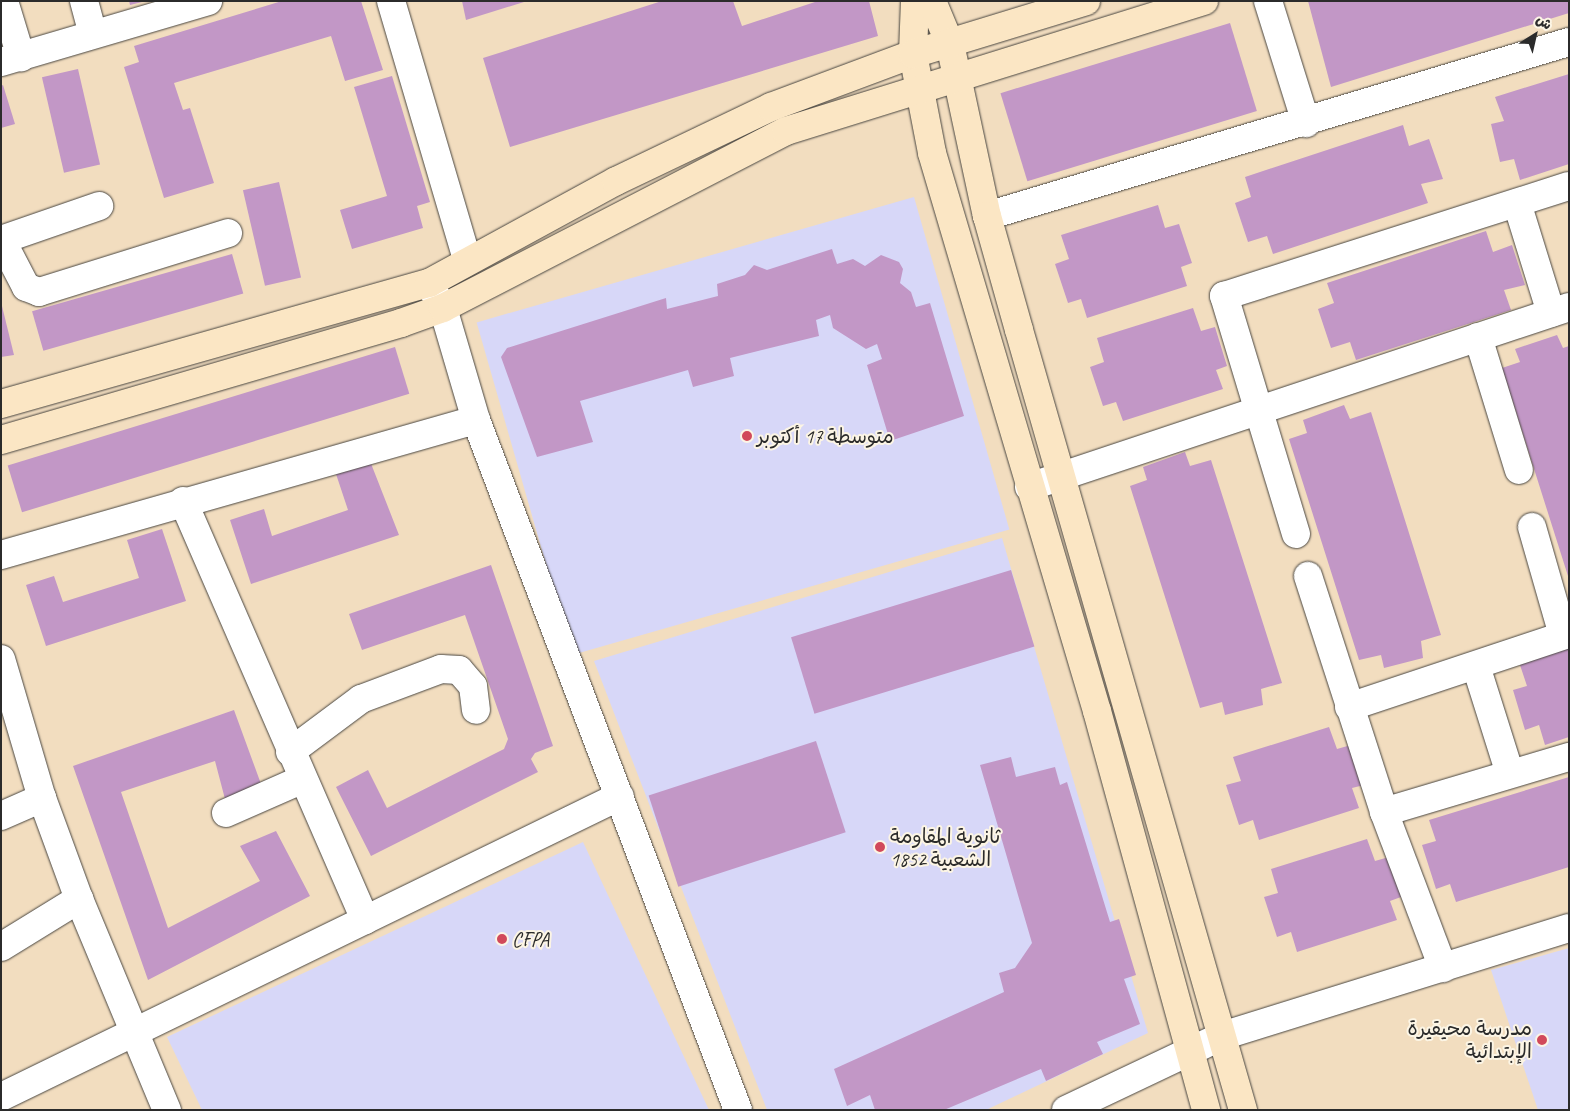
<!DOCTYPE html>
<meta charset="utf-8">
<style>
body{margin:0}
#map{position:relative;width:1570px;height:1111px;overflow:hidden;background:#f2ddbf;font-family:Caveat,"Playpen Sans Arabic",sans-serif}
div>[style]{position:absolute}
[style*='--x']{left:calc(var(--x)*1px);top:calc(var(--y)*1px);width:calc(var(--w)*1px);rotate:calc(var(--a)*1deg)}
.built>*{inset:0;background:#d7d7f8;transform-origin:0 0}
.building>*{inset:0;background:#c297c6;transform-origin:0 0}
.roads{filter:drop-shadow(0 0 1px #494641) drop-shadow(0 0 1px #494641)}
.street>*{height:28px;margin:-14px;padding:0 14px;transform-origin:14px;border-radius:14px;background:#fff}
.secondary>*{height:28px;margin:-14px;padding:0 14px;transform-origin:14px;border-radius:14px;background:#fbe6c4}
.dots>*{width:14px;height:14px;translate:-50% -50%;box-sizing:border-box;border:2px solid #fcf5e5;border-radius:50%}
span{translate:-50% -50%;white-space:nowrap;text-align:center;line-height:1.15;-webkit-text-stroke:4px #fcf5e5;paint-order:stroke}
.poi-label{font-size:20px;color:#2b2b2b}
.left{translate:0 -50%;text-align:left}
.right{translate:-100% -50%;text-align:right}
.frame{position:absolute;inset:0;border:2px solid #2b2b2b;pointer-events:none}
.north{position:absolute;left:1510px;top:10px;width:50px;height:50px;-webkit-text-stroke:4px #fcf5e5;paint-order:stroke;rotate:35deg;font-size:14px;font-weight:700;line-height:20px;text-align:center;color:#2b2b2b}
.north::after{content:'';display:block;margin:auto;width:18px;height:22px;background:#2b2b2b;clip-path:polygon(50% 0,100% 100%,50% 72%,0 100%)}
</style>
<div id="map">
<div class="built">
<i style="left:914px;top:197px;width:346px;height:455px;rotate:74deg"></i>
<i style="clip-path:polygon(1002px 538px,1148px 1033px,986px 1110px,767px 1110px,594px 661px)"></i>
<i style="clip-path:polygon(583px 842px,709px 1110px,202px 1110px,167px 1037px)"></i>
<i style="clip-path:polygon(1569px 948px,1569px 1110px,1538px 1110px,1491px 970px)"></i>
</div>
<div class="building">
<i style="clip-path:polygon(129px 1px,142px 1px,142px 2px,130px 5px)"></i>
<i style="clip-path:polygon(282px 1px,361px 1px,383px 70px,345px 81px,331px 36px,174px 83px,183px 110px,190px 108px,214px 183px,164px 198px,124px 67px,139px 62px,134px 46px)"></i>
<i style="clip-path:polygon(462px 1px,524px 1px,524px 2px,466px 20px)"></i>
<i style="clip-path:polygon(662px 1px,733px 1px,742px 26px,818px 1px,869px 1px,878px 36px,510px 147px,483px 58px)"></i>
<i style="clip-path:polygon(1308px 1px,1569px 1px,1569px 13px,1331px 87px)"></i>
<i style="left:1230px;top:23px;width:92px;height:240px;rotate:73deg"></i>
<i style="left:78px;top:69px;width:98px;height:37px;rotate:77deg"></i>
<i style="clip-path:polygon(1569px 74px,1569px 164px,1520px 180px,1514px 159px,1500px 162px,1491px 124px,1504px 121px,1495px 97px)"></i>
<i style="clip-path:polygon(392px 76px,430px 202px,417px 206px,423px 228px,352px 249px,340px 210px,387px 196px,354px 87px)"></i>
<i style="clip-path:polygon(3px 85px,15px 124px,1px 128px,1px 86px)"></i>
<i style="clip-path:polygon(1403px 125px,1409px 146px,1429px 139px,1443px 179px,1421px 184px,1428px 203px,1273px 254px,1267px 236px,1248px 242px,1235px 203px,1251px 197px,1245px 177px)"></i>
<i style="left:279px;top:182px;width:98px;height:37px;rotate:77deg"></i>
<i style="clip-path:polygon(1158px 205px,1165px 228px,1179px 224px,1192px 263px,1181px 267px,1187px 286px,1087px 318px,1081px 299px,1068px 303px,1055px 264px,1069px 259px,1061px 235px)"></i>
<i style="clip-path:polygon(1486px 231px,1493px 252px,1512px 245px,1525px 285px,1504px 290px,1511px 310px,1356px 360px,1350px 342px,1331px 348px,1318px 309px,1334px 303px,1327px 283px)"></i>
<i style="clip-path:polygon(832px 249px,837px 264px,853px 259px,865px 266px,881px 255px,899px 262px,903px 269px,900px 283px,911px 292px,916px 307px,930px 303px,964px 416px,890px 441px,867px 365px,882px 359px,877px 344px,866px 349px,833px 328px,830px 315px,816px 320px,819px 336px,730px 358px,734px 376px,693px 387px,688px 370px,580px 401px,593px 442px,537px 457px,501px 357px,507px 348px,666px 298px,667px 309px,718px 296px,717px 284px,745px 275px,754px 265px,767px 270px)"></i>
<i style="left:232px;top:254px;width:41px;height:208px;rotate:74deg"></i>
<i style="clip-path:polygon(1px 302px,14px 355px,1px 357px)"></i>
<i style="clip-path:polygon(1193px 308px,1201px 331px,1215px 327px,1227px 366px,1216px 370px,1223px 389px,1123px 421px,1116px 402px,1103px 406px,1090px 367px,1104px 362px,1097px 338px)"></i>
<i style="clip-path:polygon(1557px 335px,1563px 348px,1569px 346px,1568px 576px,1502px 368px,1520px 362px,1515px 349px)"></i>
<i style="left:395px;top:347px;width:49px;height:405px;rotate:73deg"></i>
<i style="clip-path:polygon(1344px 405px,1350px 419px,1371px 412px,1441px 635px,1421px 641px,1423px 658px,1384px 668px,1381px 655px,1359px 660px,1289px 439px,1307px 433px,1303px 420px)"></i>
<i style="clip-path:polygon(1185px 452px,1190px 466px,1211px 460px,1282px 683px,1261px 689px,1263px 705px,1225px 715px,1222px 702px,1200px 708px,1130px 486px,1147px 480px,1143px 467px)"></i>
<i style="clip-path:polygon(370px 461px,399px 535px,251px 584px,230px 520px,264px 509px,272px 536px,348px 510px,336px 474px)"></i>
<i style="clip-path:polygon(162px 529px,186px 601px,46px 646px,26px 585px,54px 576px,63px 602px,139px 578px,127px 540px)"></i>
<i style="clip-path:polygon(491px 565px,553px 746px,535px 753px,531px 759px,538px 772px,371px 856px,336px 787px,368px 770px,387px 808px,504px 749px,508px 739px,465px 615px,362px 650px,349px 614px)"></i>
<i style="left:1011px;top:570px;width:80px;height:230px;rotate:73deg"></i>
<i style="clip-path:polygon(1569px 646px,1569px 737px,1545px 745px,1539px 725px,1525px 730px,1513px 690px,1527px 686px,1519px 662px)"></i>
<i style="clip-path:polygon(234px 710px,261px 784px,225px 799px,215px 761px,121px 792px,168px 928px,260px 881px,240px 846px,276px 831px,310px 896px,148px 980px,73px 766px)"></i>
<i style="clip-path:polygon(1329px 727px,1337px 749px,1351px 745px,1364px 785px,1352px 788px,1359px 808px,1259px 840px,1253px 820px,1239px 825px,1226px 785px,1241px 781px,1233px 757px)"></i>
<i style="left:816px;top:741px;width:96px;height:176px;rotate:72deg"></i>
<i style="clip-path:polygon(1011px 757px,1016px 777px,1055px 767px,1060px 785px,1067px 782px,1110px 922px,1119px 919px,1136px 975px,1124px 979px,1140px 1024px,1097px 1042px,1103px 1054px,1046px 1081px,1041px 1069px,944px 1110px,875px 1110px,870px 1095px,847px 1106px,834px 1069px,1004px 992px,999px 973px,1015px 968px,1032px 943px,980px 765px)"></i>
<i style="clip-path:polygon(1569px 777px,1569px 867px,1456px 902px,1450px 884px,1436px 889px,1422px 845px,1436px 841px,1429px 820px)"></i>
<i style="clip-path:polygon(1367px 839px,1375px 861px,1389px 857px,1401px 897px,1390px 901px,1397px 920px,1297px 952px,1291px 932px,1277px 937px,1264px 897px,1278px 893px,1271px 869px)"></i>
</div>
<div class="roads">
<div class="street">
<i style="--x:4;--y:1;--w:59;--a:73.1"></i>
<i style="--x:84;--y:1;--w:34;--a:75"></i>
<i style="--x:391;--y:1;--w:269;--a:73.6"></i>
<i style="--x:1268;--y:1;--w:128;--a:72.7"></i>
<i style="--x:1;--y:62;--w:216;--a:-16.4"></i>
<i style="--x:1517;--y:203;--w:115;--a:72.8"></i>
<i style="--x:987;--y:216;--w:607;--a:-16.65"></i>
<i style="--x:1;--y:239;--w:54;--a:62.5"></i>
<i style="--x:26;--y:287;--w:14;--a:21"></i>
<i style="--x:39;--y:292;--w:198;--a:-17.3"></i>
<i style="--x:1;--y:240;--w:104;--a:-19.1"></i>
<i style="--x:431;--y:287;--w:24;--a:60"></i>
<i style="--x:443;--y:308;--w:117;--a:73.6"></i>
<i style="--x:476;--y:420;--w:738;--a:69.21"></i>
<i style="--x:1478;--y:337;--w:139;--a:72.9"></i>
<i style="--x:1029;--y:487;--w:569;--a:-18.43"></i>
<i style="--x:183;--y:501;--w:457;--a:66.5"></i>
<i style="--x:1532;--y:527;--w:112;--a:74"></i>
<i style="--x:1296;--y:534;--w:249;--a:-106.8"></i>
<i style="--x:1224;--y:296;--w:362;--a:-17.7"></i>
<i style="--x:1;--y:555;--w:494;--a:-15.9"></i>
<i style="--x:1308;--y:576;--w:248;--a:72.1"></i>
<i style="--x:1384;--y:812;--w:167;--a:69.3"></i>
<i style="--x:1;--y:659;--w:145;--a:73.6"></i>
<i style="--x:42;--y:798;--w:108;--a:69.9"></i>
<i style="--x:79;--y:899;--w:229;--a:67.4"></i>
<i style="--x:1476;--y:666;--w:113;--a:72.5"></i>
<i style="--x:1349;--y:707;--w:232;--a:-18.4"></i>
<i style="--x:290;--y:752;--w:89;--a:-36.7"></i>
<i style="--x:361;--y:699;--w:85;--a:-20.6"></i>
<i style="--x:441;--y:669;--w:18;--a:3"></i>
<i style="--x:459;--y:670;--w:21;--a:49"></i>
<i style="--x:473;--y:686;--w:24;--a:83"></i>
<i style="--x:1384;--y:812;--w:193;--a:-16.6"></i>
<i style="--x:226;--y:813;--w:84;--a:-23.8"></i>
<i style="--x:1;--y:816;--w:45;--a:-23.7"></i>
<i style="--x:1;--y:947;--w:92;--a:-31.6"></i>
<i style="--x:1;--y:1097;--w:688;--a:-25.93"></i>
<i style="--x:1066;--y:1110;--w:173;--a:-25.4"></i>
<i style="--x:1222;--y:1036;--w:363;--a:-17.3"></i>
</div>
<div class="secondary">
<i style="--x:915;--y:1;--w:53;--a:92.2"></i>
<i style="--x:913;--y:54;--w:101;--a:79.1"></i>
<i style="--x:932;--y:153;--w:582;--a:73.53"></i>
<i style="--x:1097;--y:711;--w:414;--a:74.7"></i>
<i style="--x:932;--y:1;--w:47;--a:67.3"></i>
<i style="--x:950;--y:44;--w:176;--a:77.9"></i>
<i style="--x:987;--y:216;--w:118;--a:74.3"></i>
<i style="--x:1019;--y:330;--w:812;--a:73.98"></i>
<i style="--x:1;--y:404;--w:445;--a:-15.8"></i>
<i style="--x:429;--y:283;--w:213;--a:-28.6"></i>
<i style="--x:616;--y:181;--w:172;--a:-25.5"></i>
<i style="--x:771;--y:107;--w:152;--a:-20.5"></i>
<i style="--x:913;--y:54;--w:181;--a:-17"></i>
<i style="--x:1;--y:440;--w:417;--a:-16.3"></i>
<i style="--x:401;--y:323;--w:45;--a:-19.7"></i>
<i style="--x:443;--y:308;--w:386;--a:-27.3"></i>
<i style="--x:786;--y:131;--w:438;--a:-17.3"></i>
</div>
</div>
<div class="dots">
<i style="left:747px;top:436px;background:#d1495b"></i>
<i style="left:880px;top:847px;background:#d1495b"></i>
<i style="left:502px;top:939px;background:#d1495b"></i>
<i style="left:1542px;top:1040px;background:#d1495b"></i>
</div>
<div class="poi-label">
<span class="left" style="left:757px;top:436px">متوسطة 17 أكتوبر</span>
<span class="left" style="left:890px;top:848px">ثانوية المقاومة<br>الشعبية 1852</span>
<span class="left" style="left:512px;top:939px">CFPA</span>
<span class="right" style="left:1532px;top:1040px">مدرسة محيقيرة<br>الإبتدائية</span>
</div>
<div class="frame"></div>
<div class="north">ش</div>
</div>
